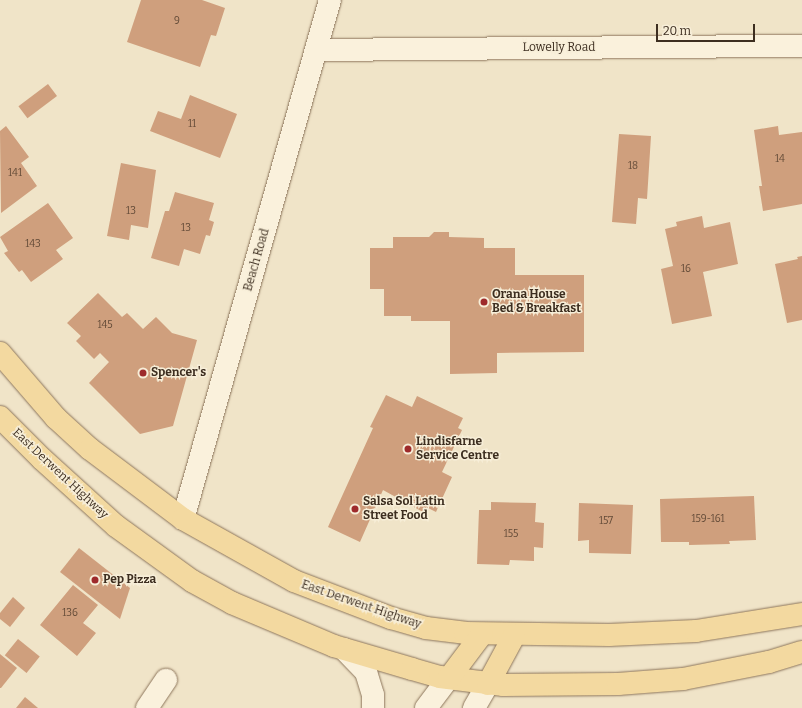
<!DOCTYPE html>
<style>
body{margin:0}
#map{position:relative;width:802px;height:708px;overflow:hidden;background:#f0e4c8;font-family:Bitter,serif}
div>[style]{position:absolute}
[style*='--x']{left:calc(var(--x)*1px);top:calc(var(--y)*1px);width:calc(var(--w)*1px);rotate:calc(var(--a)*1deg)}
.building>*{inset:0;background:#cf9f7d;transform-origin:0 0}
.roads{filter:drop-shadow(0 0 1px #8d765c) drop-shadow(0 0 1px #8d765c)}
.street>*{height:22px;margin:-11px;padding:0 11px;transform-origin:11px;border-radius:11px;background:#faf1dc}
.secondary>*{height:22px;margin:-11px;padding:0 11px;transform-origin:11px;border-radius:11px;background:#faf1dc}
.primary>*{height:22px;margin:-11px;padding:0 11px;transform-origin:11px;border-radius:11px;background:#f3d9a0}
.dots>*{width:11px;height:11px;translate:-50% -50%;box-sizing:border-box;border:2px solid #f7eed8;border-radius:50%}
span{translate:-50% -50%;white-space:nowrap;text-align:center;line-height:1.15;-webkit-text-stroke:3px #f7eed8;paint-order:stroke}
.number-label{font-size:10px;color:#624a37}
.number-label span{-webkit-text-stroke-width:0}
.street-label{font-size:12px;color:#3d2e20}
.poi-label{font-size:12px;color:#3d2e20;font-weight:700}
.left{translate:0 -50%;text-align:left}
.scale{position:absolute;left:656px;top:24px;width:99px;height:18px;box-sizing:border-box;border:2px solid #3d2e20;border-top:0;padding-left:5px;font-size:12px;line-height:14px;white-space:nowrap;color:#3d2e20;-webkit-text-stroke:3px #f7eed8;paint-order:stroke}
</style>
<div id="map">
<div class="building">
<i style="clip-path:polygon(141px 0,202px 0,225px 8px,216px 36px,211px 35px,200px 67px,127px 42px)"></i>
<i style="left:48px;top:84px;width:15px;height:37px;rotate:53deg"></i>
<i style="clip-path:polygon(190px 95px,237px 114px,220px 158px,150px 131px,158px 111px,181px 119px)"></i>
<i style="clip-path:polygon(6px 126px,29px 157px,21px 163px,37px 186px,1px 213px,0 131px)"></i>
<i style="clip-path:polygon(778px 126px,779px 135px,802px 132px,802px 204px,763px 211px,759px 186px,762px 186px,754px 130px)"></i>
<i style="clip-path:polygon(619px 134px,651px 136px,647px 199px,638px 198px,636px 224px,612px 222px)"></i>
<i style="clip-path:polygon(121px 163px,156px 170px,148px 228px,131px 225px,129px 240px,107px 236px)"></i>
<i style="clip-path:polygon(175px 192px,214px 203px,209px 220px,214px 222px,210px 236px,206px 235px,200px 254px,184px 249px,179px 266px,151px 258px,165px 211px,169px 211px)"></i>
<i style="clip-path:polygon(48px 203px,73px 238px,56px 250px,63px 259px,31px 282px,22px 270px,19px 272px,4px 253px,8px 251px,0 237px)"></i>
<i style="clip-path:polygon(702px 216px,704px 228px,730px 222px,738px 264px,703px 272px,712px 316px,672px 324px,661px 269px,673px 266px,665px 229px,677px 226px,676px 222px)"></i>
<i style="clip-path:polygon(434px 232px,449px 232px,449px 237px,484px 238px,484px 248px,515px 248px,515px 275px,584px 275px,584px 352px,497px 353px,497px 373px,450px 374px,450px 321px,411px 321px,411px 316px,384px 316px,384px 289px,370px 289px,370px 248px,393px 248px,393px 237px,429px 237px)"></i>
<i style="clip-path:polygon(802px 256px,802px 320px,787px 323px,775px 264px,798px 259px,797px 257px)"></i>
<i style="clip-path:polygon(98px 293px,122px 317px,127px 313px,143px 329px,156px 317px,172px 333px,197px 340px,173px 426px,140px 434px,89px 383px,109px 362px,100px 353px,94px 359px,76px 341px,81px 336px,67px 323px)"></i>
<i style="clip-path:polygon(386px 395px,412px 407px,417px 396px,463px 418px,458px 428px,462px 430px,442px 472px,452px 477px,436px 512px,426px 507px,423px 512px,383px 490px,360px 542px,328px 527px,373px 428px,370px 427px)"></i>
<i style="clip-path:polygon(754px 496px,756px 540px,729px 541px,730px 544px,689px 545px,689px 542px,661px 542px,660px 499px)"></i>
<i style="clip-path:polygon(491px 502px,536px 503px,535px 522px,544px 523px,543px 548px,534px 547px,534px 561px,510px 560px,509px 565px,477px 564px,479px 510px,491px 510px)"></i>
<i style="clip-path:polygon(579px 503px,633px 505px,631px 554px,589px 553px,589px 540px,578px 541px)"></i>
<i style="clip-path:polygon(79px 548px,130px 588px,120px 619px,60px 572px)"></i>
<i style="clip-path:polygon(73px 585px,98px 605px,83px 623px,96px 633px,77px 656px,40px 625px)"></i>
<i style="clip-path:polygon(13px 597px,25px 608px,10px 627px,0 619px,0 613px)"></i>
<i style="left:18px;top:639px;width:28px;height:21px;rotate:39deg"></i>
<i style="clip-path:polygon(0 654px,17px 668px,1px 688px,0 688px)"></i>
<i style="clip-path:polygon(25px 697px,38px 708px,16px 708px)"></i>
</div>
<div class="roads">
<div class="street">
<i style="--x:316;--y:50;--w:486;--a:-0.5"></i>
<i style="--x:183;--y:519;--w:539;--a:-74.19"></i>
<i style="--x:147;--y:708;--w:34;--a:-56"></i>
</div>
<div class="secondary">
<i style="--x:344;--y:649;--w:32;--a:46"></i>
<i style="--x:366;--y:672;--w:24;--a:73"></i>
<i style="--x:373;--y:695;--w:13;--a:90"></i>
<i style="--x:426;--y:708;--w:38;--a:-53"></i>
<i style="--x:474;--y:708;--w:28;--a:-60"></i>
</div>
<div class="primary">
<i style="--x:0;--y:353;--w:86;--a:49.3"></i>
<i style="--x:56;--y:418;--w:46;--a:42.4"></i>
<i style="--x:90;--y:449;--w:116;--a:37"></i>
<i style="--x:183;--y:519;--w:127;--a:29.2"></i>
<i style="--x:294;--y:581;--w:104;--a:20.9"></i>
<i style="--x:391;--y:618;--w:36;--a:16"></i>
<i style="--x:426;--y:628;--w:39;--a:7"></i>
<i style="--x:465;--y:633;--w:144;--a:0.8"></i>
<i style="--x:609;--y:635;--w:87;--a:-2.6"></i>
<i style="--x:696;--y:631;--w:107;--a:-9.1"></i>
<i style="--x:0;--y:417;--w:59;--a:45"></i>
<i style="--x:42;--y:459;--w:100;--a:42.2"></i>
<i style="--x:116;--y:526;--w:94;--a:35.9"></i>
<i style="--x:192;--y:581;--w:46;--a:28.8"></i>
<i style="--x:232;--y:603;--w:111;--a:22.9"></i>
<i style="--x:334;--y:646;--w:81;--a:16.4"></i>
<i style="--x:412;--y:669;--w:29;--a:16"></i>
<i style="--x:440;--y:677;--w:64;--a:7.2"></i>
<i style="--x:503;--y:685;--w:115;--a:-0.5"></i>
<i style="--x:618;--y:684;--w:65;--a:-4.4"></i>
<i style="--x:683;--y:679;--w:88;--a:-11.2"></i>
<i style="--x:769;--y:662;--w:34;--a:-17"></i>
<i style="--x:449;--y:678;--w:55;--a:-53.1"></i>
<i style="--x:488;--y:684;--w:55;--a:-61.6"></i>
</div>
</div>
<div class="dots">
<i style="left:484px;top:302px;background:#9e2a2b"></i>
<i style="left:143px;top:373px;background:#9e2a2b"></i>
<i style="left:408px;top:449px;background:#9e2a2b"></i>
<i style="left:355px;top:509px;background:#9e2a2b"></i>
<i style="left:95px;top:580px;background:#9e2a2b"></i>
</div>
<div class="number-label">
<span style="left:177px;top:22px">9</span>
<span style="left:192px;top:125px">11</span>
<span style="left:780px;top:160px">14</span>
<span style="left:633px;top:167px">18</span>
<span style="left:15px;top:174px">141</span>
<span style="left:131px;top:212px">13</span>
<span style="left:186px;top:229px">13</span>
<span style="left:33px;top:245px">143</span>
<span style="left:686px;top:270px">16</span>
<span style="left:105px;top:326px">145</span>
<span style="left:708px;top:520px">159-161</span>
<span style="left:606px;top:522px">157</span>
<span style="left:511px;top:535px">155</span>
<span style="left:70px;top:614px">136</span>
</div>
<div class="street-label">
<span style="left:559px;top:48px">Lowelly Road</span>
<span style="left:257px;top:260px;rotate:-74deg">Beach Road</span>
<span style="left:60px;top:474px;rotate:43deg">East Derwent Highway</span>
<span style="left:361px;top:605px;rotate:19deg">East Derwent Highway</span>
</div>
<div class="poi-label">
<span class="left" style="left:492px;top:302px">Orana House<br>Bed &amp; Breakfast</span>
<span class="left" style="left:151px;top:373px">Spencer's</span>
<span class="left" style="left:416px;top:449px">Lindisfarne<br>Service Centre</span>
<span class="left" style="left:363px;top:509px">Salsa Sol Latin<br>Street Food</span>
<span class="left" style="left:103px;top:580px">Pep Pizza</span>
</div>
<div class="scale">20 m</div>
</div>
